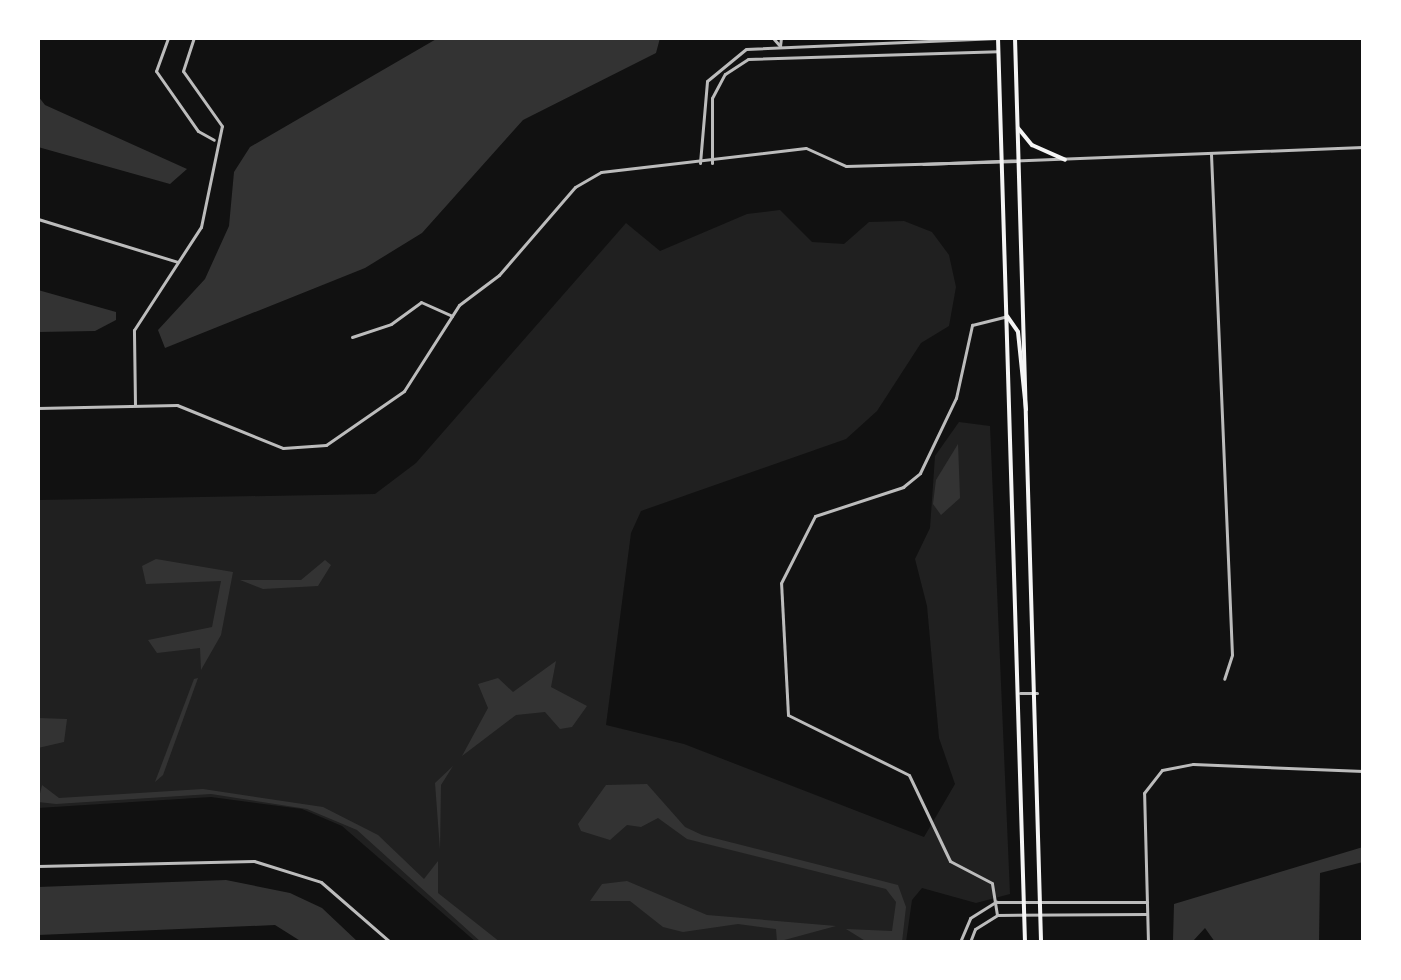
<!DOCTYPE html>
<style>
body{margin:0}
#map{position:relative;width:1401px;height:980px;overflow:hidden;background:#111;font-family:"Fira Sans Condensed",sans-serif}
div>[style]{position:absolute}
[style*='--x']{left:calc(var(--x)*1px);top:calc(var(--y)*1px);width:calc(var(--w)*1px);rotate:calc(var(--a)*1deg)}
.green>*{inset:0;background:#202020}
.water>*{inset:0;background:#333}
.minor>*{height:3px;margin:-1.5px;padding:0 1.5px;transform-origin:1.5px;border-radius:1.5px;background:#bcbcbc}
.secondary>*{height:4px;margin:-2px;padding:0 2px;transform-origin:2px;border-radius:2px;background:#f5f5f5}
span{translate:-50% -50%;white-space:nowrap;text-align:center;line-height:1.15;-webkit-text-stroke:7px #fff;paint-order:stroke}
.frame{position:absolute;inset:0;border:40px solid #fff;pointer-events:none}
</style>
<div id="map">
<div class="green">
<i style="clip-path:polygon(780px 210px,812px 242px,844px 244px,869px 222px,904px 221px,932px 232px,949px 255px,956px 287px,949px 326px,921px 343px,877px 411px,846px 439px,641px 511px,631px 533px,606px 725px,684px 744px,924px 837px,955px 784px,939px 738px,927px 606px,915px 559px,930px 528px,935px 456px,959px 422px,990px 426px,1010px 894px,976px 903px,922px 888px,912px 900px,906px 942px,476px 942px,342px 826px,302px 809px,211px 797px,38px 808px,38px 500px,375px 494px,416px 463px,626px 223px,660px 251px,747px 214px)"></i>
</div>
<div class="water">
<i style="clip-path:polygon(438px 38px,660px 38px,656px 53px,523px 120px,422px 233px,365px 268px,165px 348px,158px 330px,205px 279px,229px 226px,234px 172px,250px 147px)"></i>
<i style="clip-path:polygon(38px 96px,45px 105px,187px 169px,170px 184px,38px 147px)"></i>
<i style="clip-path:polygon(38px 290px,116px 312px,116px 320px,95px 331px,38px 332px)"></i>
<i style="clip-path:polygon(958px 444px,960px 498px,941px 515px,933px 504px,936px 480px)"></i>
<i style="clip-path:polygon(156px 559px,233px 572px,221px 635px,201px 670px,200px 648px,157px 653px,148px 640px,212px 627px,221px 581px,146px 584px,142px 566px)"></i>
<i style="clip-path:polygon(325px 560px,331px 565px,318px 586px,263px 589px,240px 580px,301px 580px)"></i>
<i style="clip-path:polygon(556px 661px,551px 687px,587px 706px,572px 727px,560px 729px,545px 712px,516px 715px,462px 756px,488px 708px,478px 684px,498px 678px,513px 692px)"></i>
<i style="clip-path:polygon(198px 678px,163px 775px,155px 782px,194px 679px)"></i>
<i style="clip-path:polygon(38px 718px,67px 719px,64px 742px,38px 748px)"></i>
<i style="clip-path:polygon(453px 766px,441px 785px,440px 850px,435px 783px)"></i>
<i style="clip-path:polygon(647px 784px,685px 827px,702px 835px,898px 885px,906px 907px,902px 942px,867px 942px,846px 929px,892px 931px,896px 902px,886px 889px,687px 839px,658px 818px,641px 827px,627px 825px,610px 840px,581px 831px,578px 824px,606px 785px)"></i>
<i style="clip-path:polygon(42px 785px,59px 798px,203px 789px,323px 807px,378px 835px,424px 879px,438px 861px,438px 893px,500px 942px,481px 942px,357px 830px,307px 809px,211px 794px,56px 804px,38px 802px)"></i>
<i style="clip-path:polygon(1363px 847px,1363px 862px,1320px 873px,1319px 942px,1215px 942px,1205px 928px,1193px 941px,1173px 940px,1174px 904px)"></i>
<i style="clip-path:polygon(226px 880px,290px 893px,322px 908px,358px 942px,302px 942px,275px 925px,38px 935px,38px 887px)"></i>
<i style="clip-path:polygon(627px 881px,707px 915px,836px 926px,777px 942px,776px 929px,738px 924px,683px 932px,663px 927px,630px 901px,590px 901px,602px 884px)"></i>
</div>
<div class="minor">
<i style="--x:168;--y:38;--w:35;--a:110"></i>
<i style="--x:156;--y:71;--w:73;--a:55"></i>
<i style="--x:198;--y:131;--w:18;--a:29"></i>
<i style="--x:773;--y:38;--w:11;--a:49"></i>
<i style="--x:780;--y:46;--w:8;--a:-83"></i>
<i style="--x:1211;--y:154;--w:501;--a:87.6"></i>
<i style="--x:1232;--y:655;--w:25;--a:108"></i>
<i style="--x:700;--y:163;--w:82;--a:-85.1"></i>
<i style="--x:707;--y:81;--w:50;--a:-39.4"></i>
<i style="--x:746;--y:49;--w:252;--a:-2.5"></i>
<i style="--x:712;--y:163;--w:65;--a:-90"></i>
<i style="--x:712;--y:98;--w:27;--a:-62"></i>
<i style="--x:725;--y:74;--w:27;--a:-33"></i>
<i style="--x:748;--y:59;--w:250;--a:-1.8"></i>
<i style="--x:923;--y:164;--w:440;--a:-2.2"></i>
<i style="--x:38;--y:219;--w:146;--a:17.1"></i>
<i style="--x:352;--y:337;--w:41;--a:-18.4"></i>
<i style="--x:391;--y:324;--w:37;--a:-36"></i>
<i style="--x:421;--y:302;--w:34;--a:24"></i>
<i style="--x:135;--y:405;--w:75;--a:-90.8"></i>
<i style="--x:134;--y:330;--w:123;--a:-57"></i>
<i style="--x:201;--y:227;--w:103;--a:-78.3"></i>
<i style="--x:222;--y:126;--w:67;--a:-125.3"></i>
<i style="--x:183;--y:71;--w:35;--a:-72"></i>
<i style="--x:38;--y:408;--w:139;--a:-1.2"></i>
<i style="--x:177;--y:405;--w:114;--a:22.1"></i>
<i style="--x:283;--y:448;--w:43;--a:-4"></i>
<i style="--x:326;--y:445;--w:95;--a:-34.7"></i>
<i style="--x:404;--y:391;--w:102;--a:-57.4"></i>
<i style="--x:459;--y:305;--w:50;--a:-36.9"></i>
<i style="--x:499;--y:275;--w:116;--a:-49.2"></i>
<i style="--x:575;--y:187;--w:30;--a:-30"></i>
<i style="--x:601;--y:172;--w:206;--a:-6.7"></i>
<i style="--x:806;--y:148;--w:44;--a:24.2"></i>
<i style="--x:846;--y:166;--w:172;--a:-1.7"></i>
<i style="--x:1020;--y:693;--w:17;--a:0"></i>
<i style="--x:38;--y:866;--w:216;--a:-1.3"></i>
<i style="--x:254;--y:861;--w:70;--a:17.4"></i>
<i style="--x:321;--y:882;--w:91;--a:41"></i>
<i style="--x:997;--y:915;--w:32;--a:-99"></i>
<i style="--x:992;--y:883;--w:47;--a:-152.4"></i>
<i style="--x:950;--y:861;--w:95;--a:-115.5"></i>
<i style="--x:909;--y:775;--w:135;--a:-153.6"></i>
<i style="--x:788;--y:715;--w:132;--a:-93"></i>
<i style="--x:781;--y:583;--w:75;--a:-63.1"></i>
<i style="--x:815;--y:516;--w:93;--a:-18.2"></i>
<i style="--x:903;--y:487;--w:22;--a:-39"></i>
<i style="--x:920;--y:473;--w:83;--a:-64.4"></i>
<i style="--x:956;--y:398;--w:75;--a:-77.6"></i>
<i style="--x:972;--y:325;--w:36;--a:-14"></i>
<i style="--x:960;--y:942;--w:26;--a:-67"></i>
<i style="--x:970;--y:918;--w:31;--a:-32"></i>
<i style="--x:996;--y:902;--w:151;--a:0"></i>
<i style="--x:970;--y:942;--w:14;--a:-69"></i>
<i style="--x:975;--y:929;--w:26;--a:-32"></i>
<i style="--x:997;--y:915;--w:150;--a:-0.4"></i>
<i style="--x:1148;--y:942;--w:149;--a:-91.5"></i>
<i style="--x:1144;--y:793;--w:29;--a:-52"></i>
<i style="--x:1162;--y:770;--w:32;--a:-11"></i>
<i style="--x:1193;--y:764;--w:170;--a:2.4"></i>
</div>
<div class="secondary">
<i style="--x:998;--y:38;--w:904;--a:88.29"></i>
<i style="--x:1015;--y:38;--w:904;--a:88.35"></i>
<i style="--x:1018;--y:128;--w:22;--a:51"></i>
<i style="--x:1032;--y:145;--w:36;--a:24"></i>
<i style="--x:1007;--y:316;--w:19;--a:55"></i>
<i style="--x:1018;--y:332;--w:78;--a:84.1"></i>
</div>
<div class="frame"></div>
</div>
